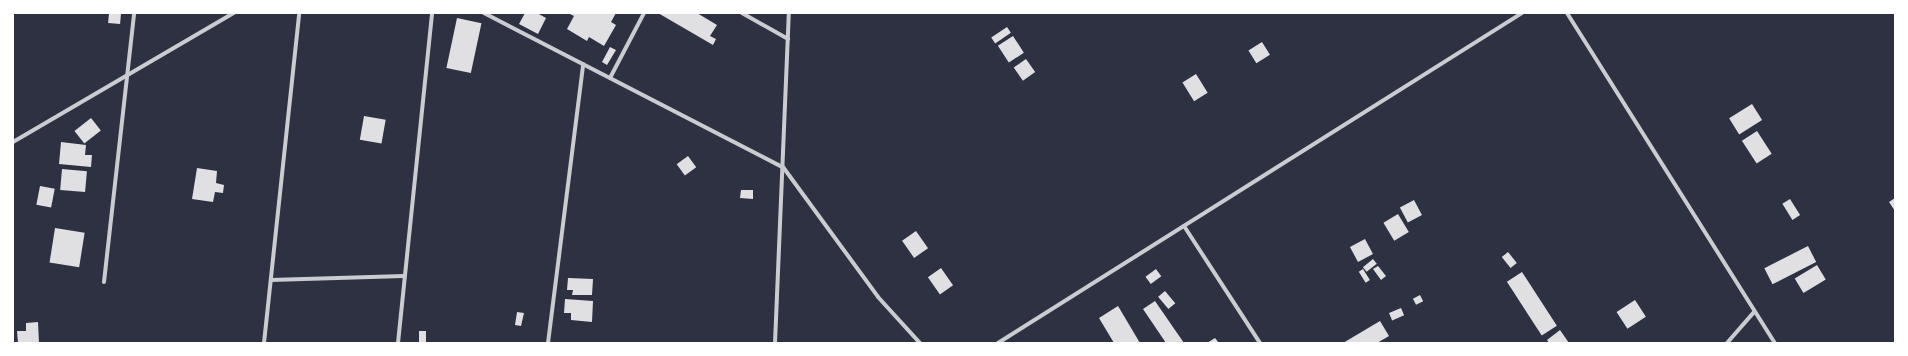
<!DOCTYPE html>
<style>
body{margin:0}
#map{position:relative;width:1908px;height:356px;overflow:hidden;background:#2d3142;font-family:Cabin,sans-serif}
div>[style]{position:absolute}
[style*='--x']{left:calc(var(--x)*1px);top:calc(var(--y)*1px);width:calc(var(--w)*1px);rotate:calc(var(--a)*1deg)}
.building>*{inset:0;background:#e0e0e3;transform-origin:0 0}
.minor>*{height:4px;margin:-2px;padding:0 2px;transform-origin:2px;border-radius:2px;background:#caccd0}
span{translate:-50% -50%;white-space:nowrap;text-align:center;line-height:1.15;-webkit-text-stroke:4px #fff;paint-order:stroke}
.frame{position:absolute;inset:0;border:14px solid #fff;pointer-events:none}
</style>
<div id="map">
<div class="building">
<i style="left:109px;top:13px;width:12px;height:10px;rotate:5deg"></i>
<i style="clip-path:polygon(525px 13px,537px 13px,546px 18px,538px 34px,519px 24px)"></i>
<i style="clip-path:polygon(568px 13px,616px 13px,611px 22px,616px 25px,604px 46px,589px 37px,587px 41px,567px 29px,574px 16px)"></i>
<i style="clip-path:polygon(658px 13px,697px 13px,717px 25px,710px 36px,716px 39px,713px 45px)"></i>
<i style="left:457px;top:18px;width:25px;height:51px;rotate:12deg"></i>
<i style="left:1007px;top:27px;width:7px;height:19px;rotate:56deg"></i>
<i style="left:1013px;top:36px;width:20px;height:18px;rotate:57deg"></i>
<i style="left:1262px;top:42px;width:15px;height:16px;rotate:58deg"></i>
<i style="clip-path:polygon(610px 47px,616px 50px,607px 65px,602px 62px)"></i>
<i style="left:1026px;top:59px;width:16px;height:15px;rotate:55deg"></i>
<i style="left:1196px;top:74px;width:22px;height:16px;rotate:58deg"></i>
<i style="left:1752px;top:104px;width:19px;height:27px;rotate:58deg"></i>
<i style="left:364px;top:116px;width:22px;height:24px;rotate:10deg"></i>
<i style="left:91px;top:118px;width:16px;height:21px;rotate:52deg"></i>
<i style="left:1757px;top:131px;width:27px;height:18px;rotate:57deg"></i>
<i style="clip-path:polygon(61px 142px,86px 145px,85px 155px,92px 155px,91px 167px,59px 164px)"></i>
<i style="left:688px;top:156px;width:14px;height:14px;rotate:54deg"></i>
<i style="clip-path:polygon(197px 168px,217px 171px,216px 183px,224px 185px,223px 193px,215px 192px,213px 202px,192px 199px)"></i>
<i style="left:62px;top:169px;width:25px;height:21px;rotate:5deg"></i>
<i style="left:40px;top:186px;width:15px;height:19px;rotate:11deg"></i>
<i style="clip-path:polygon(741px 190px,753px 190px,753px 199px,740px 198px)"></i>
<i style="clip-path:polygon(1895px 198px,1895px 211px,1889px 202px)"></i>
<i style="left:1790px;top:199px;width:19px;height:9px;rotate:58deg"></i>
<i style="left:1414px;top:200px;width:17px;height:16px;rotate:62deg"></i>
<i style="left:1398px;top:214px;width:21px;height:17px;rotate:59deg"></i>
<i style="left:55px;top:228px;width:30px;height:35px;rotate:9deg"></i>
<i style="left:916px;top:231px;width:21px;height:17px;rotate:55deg"></i>
<i style="left:1365px;top:239px;width:17px;height:17px;rotate:62deg"></i>
<i style="left:1808px;top:246px;width:18px;height:49px;rotate:63deg"></i>
<i style="left:1508px;top:252px;width:14px;height:8px;rotate:51deg"></i>
<i style="left:1373px;top:259px;width:6px;height:13px;rotate:51deg"></i>
<i style="left:1817px;top:265px;width:17px;height:26px;rotate:59deg"></i>
<i style="clip-path:polygon(1378px 266px,1386px 276px,1381px 280px,1373px 269px)"></i>
<i style="left:941px;top:268px;width:21px;height:16px;rotate:55deg"></i>
<i style="left:1156px;top:269px;width:9px;height:13px;rotate:54deg"></i>
<i style="left:1363px;top:269px;width:13px;height:5px;rotate:58deg"></i>
<i style="left:1522px;top:272px;width:64px;height:18px;rotate:57deg"></i>
<i style="clip-path:polygon(568px 278px,593px 279px,592px 295px,572px 295px,573px 290px,567px 290px)"></i>
<i style="left:1165px;top:291px;width:16px;height:9px;rotate:50deg"></i>
<i style="left:1420px;top:295px;width:7px;height:8px;rotate:63deg"></i>
<i style="clip-path:polygon(565px 299px,593px 301px,592px 322px,571px 320px,571px 313px,564px 313px)"></i>
<i style="left:1635px;top:300px;width:20px;height:22px;rotate:57deg"></i>
<i style="clip-path:polygon(1155px 301px,1184px 343px,1166px 343px,1143px 309px)"></i>
<i style="clip-path:polygon(1118px 306px,1140px 343px,1114px 343px,1099px 318px)"></i>
<i style="left:1401px;top:308px;width:8px;height:13px;rotate:67deg"></i>
<i style="clip-path:polygon(517px 312px,524px 313px,521px 326px,515px 325px)"></i>
<i style="clip-path:polygon(1380px 321px,1389px 336px,1377px 343px,1343px 343px)"></i>
<i style="clip-path:polygon(38px 322px,39px 343px,18px 343px,17px 331px,26px 331px,26px 323px)"></i>
<i style="clip-path:polygon(1560px 330px,1569px 343px,1549px 343px,1547px 340px)"></i>
<i style="left:419px;top:331px;width:7px;height:12px"></i>
<i style="clip-path:polygon(1215px 338px,1219px 343px,1207px 343px)"></i>
</div>
<div class="minor">
<i style="--x:484;--y:13;--w:336;--a:27.3"></i>
<i style="--x:783;--y:167;--w:161;--a:53.8"></i>
<i style="--x:878;--y:297;--w:62;--a:47.6"></i>
<i style="--x:742;--y:13;--w:53;--a:29.5"></i>
<i style="--x:1567;--y:13;--w:390;--a:57.8"></i>
<i style="--x:610;--y:78;--w:73;--a:-62.4"></i>
<i style="--x:13;--y:142;--w:256;--a:-30.3"></i>
<i style="--x:1184;--y:226;--w:140;--a:57"></i>
<i style="--x:271;--y:280;--w:133;--a:-1.7"></i>
<i style="--x:104;--y:282;--w:271;--a:-83.6"></i>
<i style="--x:264;--y:343;--w:332;--a:-83.9"></i>
<i style="--x:398;--y:343;--w:332;--a:-84.1"></i>
<i style="--x:548;--y:343;--w:281;--a:-82.8"></i>
<i style="--x:775;--y:343;--w:330;--a:-87.6"></i>
<i style="--x:998;--y:343;--w:619;--a:-32.2"></i>
<i style="--x:1727;--y:343;--w:41;--a:-48.9"></i>
</div>
<div class="frame"></div>
</div>
